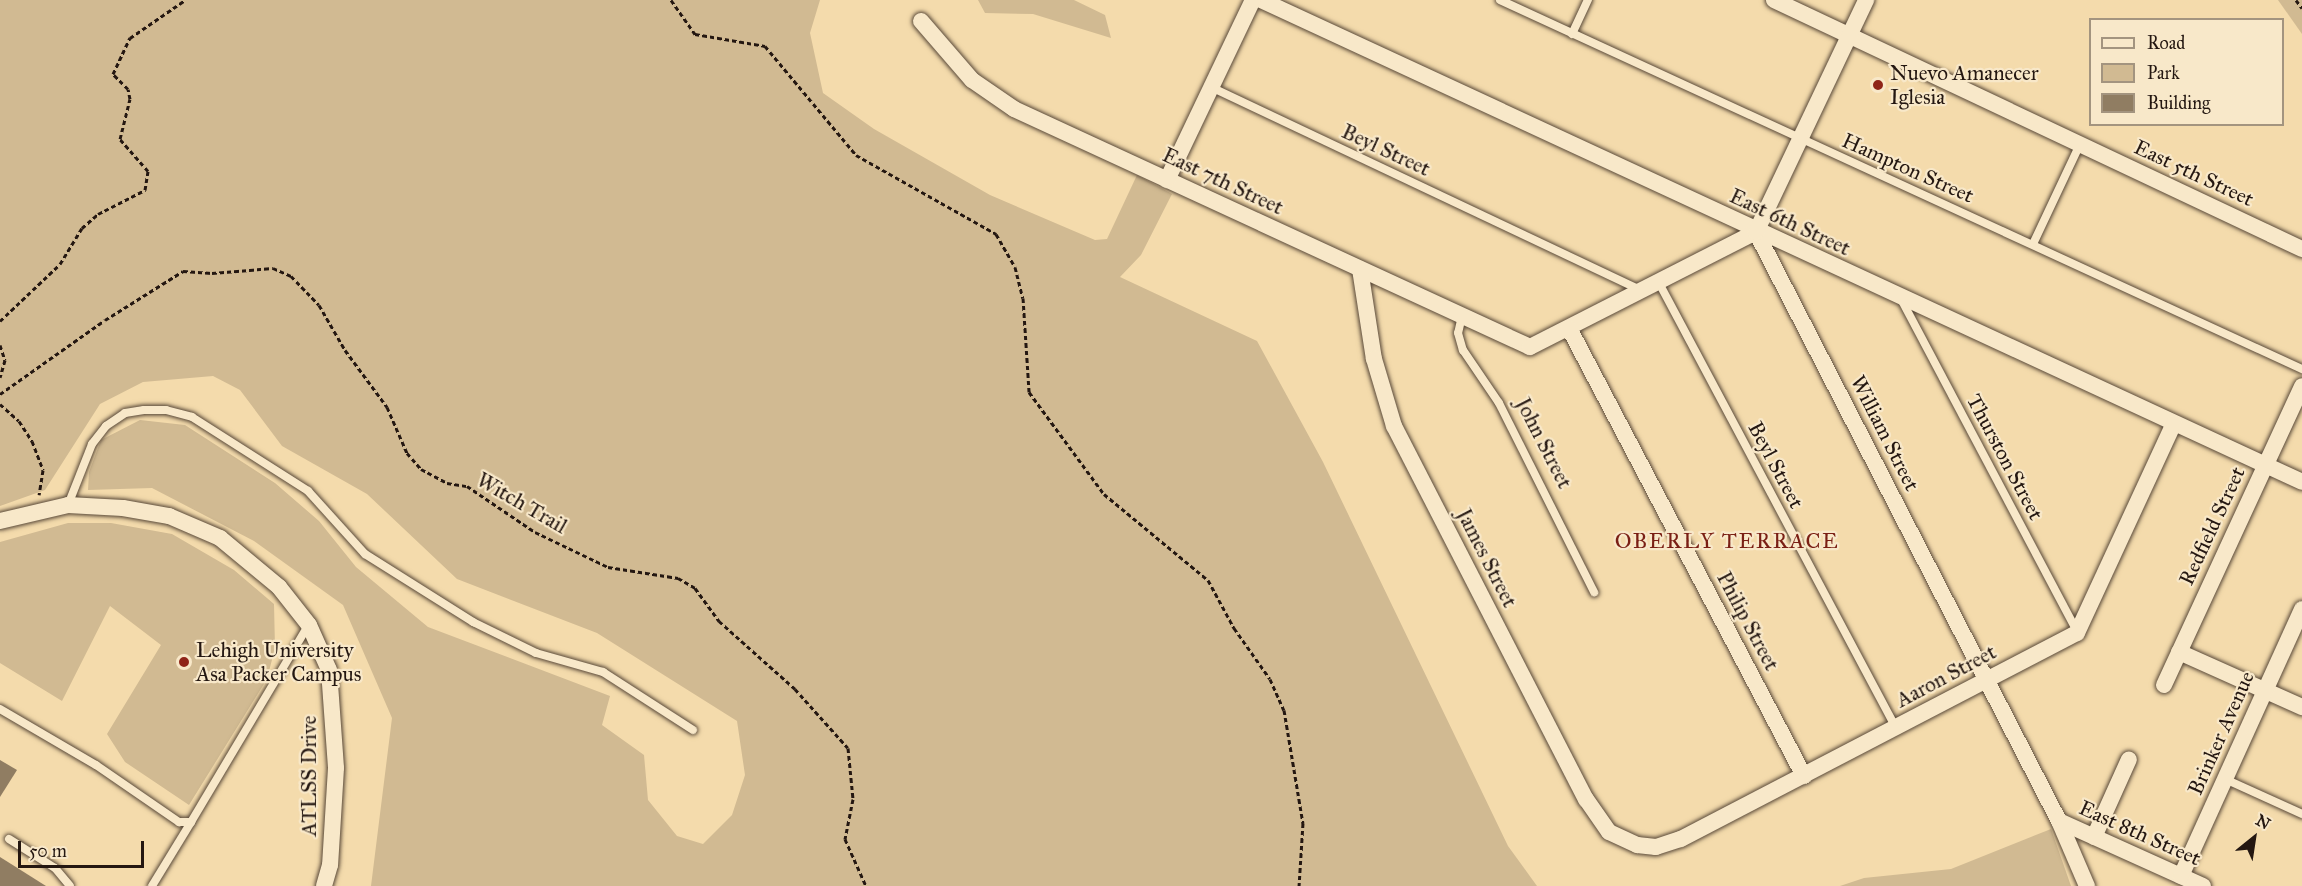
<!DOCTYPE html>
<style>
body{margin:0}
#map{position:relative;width:2302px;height:886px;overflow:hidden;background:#f4dbac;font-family:"IM FELL Great Primer",serif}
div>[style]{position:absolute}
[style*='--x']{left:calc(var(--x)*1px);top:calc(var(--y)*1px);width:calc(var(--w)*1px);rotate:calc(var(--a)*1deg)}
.green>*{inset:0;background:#d1ba92}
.building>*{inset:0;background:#907d62}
.path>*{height:3px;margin-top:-1.5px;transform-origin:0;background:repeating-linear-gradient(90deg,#241711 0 4.5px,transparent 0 7.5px)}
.roads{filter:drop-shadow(0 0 2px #584838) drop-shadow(0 0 2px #584838)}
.lane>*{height:8px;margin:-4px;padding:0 4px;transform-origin:4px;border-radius:4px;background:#f8e8c9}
.street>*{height:16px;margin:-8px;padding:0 8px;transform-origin:8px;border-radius:8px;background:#f8e8c9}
.dots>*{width:16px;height:16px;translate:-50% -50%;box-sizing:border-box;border:3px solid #f8e8c9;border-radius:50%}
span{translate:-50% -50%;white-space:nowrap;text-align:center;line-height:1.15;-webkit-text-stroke:4.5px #f8e8c9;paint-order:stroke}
.poi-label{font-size:21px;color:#241711}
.left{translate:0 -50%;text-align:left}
.street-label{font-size:21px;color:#241711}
.neighbourhood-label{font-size:22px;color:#7a1f14;letter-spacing:1.5px}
.legend{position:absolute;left:2089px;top:18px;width:195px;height:108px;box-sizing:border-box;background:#f8e8c9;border:2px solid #a3947f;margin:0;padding:8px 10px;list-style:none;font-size:18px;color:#241711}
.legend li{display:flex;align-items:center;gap:12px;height:30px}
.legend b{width:30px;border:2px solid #a3947f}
.north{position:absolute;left:2224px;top:808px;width:60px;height:60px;-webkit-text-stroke:4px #f8e8c9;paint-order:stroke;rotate:30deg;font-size:16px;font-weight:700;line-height:24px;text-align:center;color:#241711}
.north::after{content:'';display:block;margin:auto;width:21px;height:27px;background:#241711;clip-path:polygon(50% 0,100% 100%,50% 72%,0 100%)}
.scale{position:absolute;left:18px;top:841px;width:126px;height:27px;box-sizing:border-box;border:3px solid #241711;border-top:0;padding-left:8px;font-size:18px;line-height:21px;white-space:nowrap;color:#241711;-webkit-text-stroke:4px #f8e8c9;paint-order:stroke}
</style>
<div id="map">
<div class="green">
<i style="clip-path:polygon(0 0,820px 0,810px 33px,823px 93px,874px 129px,990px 195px,1095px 240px,1107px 239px,1137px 175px,1172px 194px,1141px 255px,1120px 277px,1257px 341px,1323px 462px,1508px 846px,1537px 886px,371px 886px,392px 718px,343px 605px,254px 541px,152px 488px,88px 490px,89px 472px,101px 440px,140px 420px,185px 425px,275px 483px,319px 521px,356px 567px,428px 627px,610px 696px,602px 725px,644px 755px,648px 800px,677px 836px,703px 844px,732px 815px,745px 775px,737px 721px,597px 633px,457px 579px,367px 494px,282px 446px,240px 390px,213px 376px,143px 382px,100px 404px,45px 490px,0 506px)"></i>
<i style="clip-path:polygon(978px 0,1074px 0,1105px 15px,1111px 38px,1033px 14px,985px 13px)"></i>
<i style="clip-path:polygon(2278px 0,2302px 0,2302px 34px)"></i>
<i style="clip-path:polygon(68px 523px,111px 523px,172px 534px,234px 570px,274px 604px,275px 648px,267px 679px,189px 805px,125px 762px,107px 734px,161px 645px,110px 606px,62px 701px,0 663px,0 542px)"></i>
<i style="clip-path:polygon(2051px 829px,2071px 886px,1840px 886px,1864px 878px,1951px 869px)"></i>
</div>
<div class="building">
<i style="clip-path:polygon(0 760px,17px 770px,0 797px)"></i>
<i style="clip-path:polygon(0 857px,46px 886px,0 886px)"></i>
</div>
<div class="path">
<i style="--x:671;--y:0;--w:42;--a:54.8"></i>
<i style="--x:695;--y:34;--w:71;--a:9.7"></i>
<i style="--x:765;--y:46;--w:142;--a:50.1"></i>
<i style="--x:856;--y:155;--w:161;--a:29.4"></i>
<i style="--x:996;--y:234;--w:38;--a:60"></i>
<i style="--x:1015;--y:267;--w:32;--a:76"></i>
<i style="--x:1023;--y:298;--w:94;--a:86.3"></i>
<i style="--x:1029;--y:392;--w:127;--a:53.7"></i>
<i style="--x:1104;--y:494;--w:135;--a:39.6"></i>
<i style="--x:1208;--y:580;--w:55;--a:61.6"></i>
<i style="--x:1234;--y:628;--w:62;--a:54.8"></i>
<i style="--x:1270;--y:679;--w:34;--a:66"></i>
<i style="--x:1284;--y:710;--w:115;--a:80.5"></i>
<i style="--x:1303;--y:823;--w:63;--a:93.6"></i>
<i style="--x:2296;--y:0;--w:10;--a:53"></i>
<i style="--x:0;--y:321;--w:83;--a:-43.5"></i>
<i style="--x:60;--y:264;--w:42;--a:-58.6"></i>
<i style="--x:82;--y:228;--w:21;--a:-41"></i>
<i style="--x:98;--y:214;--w:53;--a:-27.1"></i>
<i style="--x:145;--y:190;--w:19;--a:-81"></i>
<i style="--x:148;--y:171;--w:43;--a:-131.2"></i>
<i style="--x:120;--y:139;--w:41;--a:-76"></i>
<i style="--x:130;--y:99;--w:10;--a:-101"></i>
<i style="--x:128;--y:89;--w:21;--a:-135"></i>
<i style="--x:113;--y:74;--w:40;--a:-65"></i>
<i style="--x:130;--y:38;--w:67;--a:-34.6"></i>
<i style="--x:0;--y:345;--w:16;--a:72"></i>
<i style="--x:5;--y:360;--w:18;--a:106"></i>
<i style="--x:0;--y:394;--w:128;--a:-35.2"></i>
<i style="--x:105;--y:320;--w:92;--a:-32.1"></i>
<i style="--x:183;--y:271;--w:29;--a:4"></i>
<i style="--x:212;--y:273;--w:61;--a:-4.7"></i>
<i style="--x:273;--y:268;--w:20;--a:24"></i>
<i style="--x:291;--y:276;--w:40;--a:46"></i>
<i style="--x:319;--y:305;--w:52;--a:60"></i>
<i style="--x:345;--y:350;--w:71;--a:53.6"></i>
<i style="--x:387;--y:407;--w:50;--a:66.5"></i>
<i style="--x:407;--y:453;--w:21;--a:49"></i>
<i style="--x:421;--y:469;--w:30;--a:28"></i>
<i style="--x:447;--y:483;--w:20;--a:9"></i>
<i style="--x:467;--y:486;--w:82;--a:34.1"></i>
<i style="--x:535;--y:532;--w:81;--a:25.6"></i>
<i style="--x:608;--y:567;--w:71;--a:8.9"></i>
<i style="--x:678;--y:578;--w:20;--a:30"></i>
<i style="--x:695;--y:588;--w:41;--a:54"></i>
<i style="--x:719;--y:621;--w:102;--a:41.8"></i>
<i style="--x:795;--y:689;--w:79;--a:48.1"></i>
<i style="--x:848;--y:748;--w:51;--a:84.4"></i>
<i style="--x:853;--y:799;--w:41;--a:101.3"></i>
<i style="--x:845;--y:839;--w:51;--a:65.9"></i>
<i style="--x:0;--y:404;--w:25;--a:42"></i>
<i style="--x:19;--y:421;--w:24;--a:57"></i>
<i style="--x:32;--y:441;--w:31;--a:69"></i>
<i style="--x:43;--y:470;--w:25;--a:99"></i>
</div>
<div class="roads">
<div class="lane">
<i style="--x:1500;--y:0;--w:883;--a:24.71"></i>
<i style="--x:1572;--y:34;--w:38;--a:-65"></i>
<i style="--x:1211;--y:87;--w:477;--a:25.3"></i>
<i style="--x:2033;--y:244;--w:110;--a:-64.8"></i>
<i style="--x:1659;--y:283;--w:504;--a:61.96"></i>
<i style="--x:1901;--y:299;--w:377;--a:62.1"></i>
<i style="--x:1462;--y:316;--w:17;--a:103"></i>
<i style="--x:1458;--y:333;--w:18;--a:74"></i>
<i style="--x:1463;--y:350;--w:64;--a:55.8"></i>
<i style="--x:1499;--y:403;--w:212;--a:63.3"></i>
<i style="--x:68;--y:505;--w:66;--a:-68.5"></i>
<i style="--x:92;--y:444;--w:23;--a:-52"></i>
<i style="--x:106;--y:426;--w:23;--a:-34"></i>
<i style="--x:125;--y:413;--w:19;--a:-9"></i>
<i style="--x:144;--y:410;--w:22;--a:0"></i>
<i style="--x:166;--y:410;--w:27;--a:15"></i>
<i style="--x:192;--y:417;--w:138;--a:32.5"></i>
<i style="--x:308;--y:491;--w:85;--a:47.9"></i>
<i style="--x:365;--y:554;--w:128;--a:32.2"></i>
<i style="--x:473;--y:622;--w:70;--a:26.2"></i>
<i style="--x:536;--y:653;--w:70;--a:15.8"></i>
<i style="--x:603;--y:672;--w:107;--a:32.8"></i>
<i style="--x:0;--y:709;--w:111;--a:30.3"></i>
<i style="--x:96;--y:765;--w:101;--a:34.5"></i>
<i style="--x:179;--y:822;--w:12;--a:0"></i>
<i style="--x:191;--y:822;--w:228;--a:-59.2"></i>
<i style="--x:2225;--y:779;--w:85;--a:24.4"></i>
<i style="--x:9;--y:839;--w:54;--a:32.2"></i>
<i style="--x:55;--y:868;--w:23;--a:50"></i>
<i style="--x:152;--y:886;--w:75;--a:-58.6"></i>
</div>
<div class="street">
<i style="--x:1261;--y:0;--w:1147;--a:24.84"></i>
<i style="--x:1774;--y:0;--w:584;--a:25.25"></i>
<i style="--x:921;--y:21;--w:78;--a:49.2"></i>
<i style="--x:972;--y:80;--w:51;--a:34.6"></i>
<i style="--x:1014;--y:109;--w:568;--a:24.76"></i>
<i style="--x:1530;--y:347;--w:254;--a:-27"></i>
<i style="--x:1167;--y:180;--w:199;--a:-64.5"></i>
<i style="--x:1756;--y:232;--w:662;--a:62.78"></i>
<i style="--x:2059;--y:821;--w:71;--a:66.7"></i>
<i style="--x:1756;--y:232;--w:257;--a:-64.6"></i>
<i style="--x:1360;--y:269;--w:91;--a:81.2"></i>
<i style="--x:1374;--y:359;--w:70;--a:73.4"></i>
<i style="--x:1394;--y:426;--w:420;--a:62.8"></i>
<i style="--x:1586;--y:799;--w:40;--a:55.1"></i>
<i style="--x:1609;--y:832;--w:31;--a:25"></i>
<i style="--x:1637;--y:845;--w:19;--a:6"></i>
<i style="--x:1656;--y:847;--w:26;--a:-18"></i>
<i style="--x:1681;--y:839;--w:446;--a:-27.5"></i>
<i style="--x:2077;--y:633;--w:231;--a:-65.2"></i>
<i style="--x:1569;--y:328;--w:506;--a:62.32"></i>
<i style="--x:0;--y:521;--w:70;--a:-13.2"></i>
<i style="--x:68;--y:505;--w:55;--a:3.1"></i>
<i style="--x:123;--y:508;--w:47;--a:9.9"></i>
<i style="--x:169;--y:516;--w:56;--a:23.3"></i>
<i style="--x:220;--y:538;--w:77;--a:39.7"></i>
<i style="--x:279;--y:587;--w:48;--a:51.7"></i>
<i style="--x:309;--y:625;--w:49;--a:66"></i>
<i style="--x:329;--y:670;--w:98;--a:85.9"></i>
<i style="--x:336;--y:768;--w:97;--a:93.5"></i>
<i style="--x:330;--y:865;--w:22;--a:106"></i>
<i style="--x:2179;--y:652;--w:135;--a:24.1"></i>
<i style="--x:2164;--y:685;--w:329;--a:-65.2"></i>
<i style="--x:2059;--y:821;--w:158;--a:24.3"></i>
<i style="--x:2094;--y:837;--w:85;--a:-65.8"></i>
<i style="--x:2181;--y:876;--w:293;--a:-65.6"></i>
</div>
</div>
<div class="dots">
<i style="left:1878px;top:85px;background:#8f2418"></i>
<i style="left:184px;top:662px;background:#8f2418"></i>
</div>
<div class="poi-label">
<span class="left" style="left:1890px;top:85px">Nuevo Amanecer<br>Iglesia</span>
<span class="left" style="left:196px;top:662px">Lehigh University<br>Asa Packer Campus</span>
</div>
<div class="street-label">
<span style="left:1386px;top:150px;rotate:25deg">Beyl Street</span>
<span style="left:1908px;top:168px;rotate:24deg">Hampton Street</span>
<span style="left:2194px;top:173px;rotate:25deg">East 5th Street</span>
<span style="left:1223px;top:181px;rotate:25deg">East 7th Street</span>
<span style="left:1790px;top:222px;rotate:25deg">East 6th Street</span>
<span style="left:1885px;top:433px;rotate:63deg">William Street</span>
<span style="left:1544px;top:443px;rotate:63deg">John Street</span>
<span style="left:2005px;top:457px;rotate:62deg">Thurston Street</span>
<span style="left:1776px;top:465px;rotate:62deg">Beyl Street</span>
<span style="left:522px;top:503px;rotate:30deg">Witch Trail</span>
<span style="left:2212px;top:526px;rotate:-65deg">Redfield Street</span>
<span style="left:1487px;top:558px;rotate:63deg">James Street</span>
<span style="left:1748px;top:621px;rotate:62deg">Philip Street</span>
<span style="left:1946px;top:676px;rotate:-28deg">Aaron Street</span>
<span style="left:2221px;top:733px;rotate:-66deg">Brinker Avenue</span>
<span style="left:309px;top:776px;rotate:-90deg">ATLSS Drive</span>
<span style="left:2140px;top:833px;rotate:24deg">East 8th Street</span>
</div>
<div class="neighbourhood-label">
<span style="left:1727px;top:541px">OBERLY TERRACE</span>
</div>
<ul class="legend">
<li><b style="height:8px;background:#f8e8c9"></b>Road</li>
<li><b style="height:16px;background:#d1ba92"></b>Park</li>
<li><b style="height:16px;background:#907d62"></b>Building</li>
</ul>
<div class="north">N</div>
<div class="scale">50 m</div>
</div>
